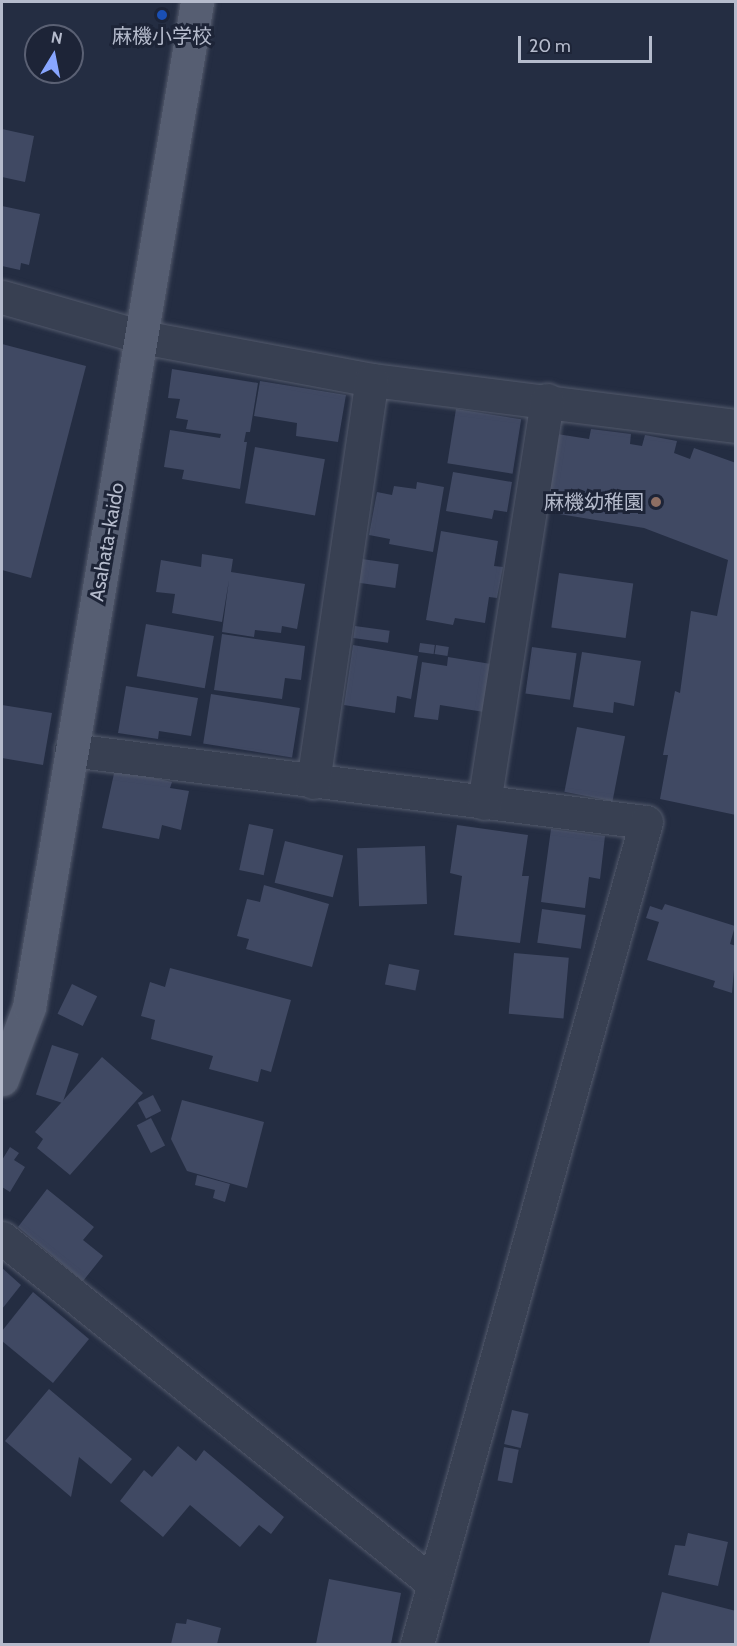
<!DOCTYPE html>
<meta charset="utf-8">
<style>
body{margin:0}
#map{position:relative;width:737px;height:1646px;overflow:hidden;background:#242d42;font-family:Cabin,"Noto Sans JP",sans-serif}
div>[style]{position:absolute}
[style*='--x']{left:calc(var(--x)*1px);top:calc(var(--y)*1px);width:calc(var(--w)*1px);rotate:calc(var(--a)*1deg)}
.building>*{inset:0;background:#404963;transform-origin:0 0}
.roads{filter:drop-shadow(0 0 2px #535a6c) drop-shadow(0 0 2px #535a6c)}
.minor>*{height:33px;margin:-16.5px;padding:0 16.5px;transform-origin:16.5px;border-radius:16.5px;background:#384052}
.primary>*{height:33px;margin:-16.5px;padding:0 16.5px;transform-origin:16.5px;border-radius:16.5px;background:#565e72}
.dots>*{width:16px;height:16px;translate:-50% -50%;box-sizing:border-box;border:3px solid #1d2437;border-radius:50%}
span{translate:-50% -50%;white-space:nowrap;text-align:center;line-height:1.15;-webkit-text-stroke:6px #1d2437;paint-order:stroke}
.poi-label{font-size:20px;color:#b5bbcc}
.right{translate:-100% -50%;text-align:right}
.street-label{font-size:20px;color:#b5bbcc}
.frame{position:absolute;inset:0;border:3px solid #b5bbcc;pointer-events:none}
.north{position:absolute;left:24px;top:24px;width:60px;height:60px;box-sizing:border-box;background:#1d2437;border:2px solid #5a6073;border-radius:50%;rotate:10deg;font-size:16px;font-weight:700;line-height:24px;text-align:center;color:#b5bbcc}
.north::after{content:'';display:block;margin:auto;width:21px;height:27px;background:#88a6ff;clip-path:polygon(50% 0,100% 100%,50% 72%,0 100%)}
.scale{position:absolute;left:518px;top:36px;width:134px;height:27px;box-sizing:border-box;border:3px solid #b5bbcc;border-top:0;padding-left:8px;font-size:18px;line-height:21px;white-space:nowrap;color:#b5bbcc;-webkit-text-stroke:4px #1d2437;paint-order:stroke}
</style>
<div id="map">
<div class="building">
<i style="clip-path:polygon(2px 129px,34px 136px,25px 182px,2px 177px)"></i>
<i style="clip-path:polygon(2px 206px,40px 214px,29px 265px,21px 263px,20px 270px,2px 266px)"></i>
<i style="clip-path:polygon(2px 344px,86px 366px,31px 578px,2px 570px)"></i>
<i style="clip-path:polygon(172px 369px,258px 383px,250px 432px,246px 432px,244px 442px,247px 442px,240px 489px,182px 479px,184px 470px,164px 467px,170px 430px,220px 438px,221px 434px,186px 429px,188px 420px,176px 418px,180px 399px,168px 398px)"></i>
<i style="clip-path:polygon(260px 381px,346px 395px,338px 442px,296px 436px,297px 423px,254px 416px)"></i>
<i style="left:456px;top:409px;width:66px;height:55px;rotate:9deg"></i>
<i style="clip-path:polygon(591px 429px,631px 434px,630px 444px,642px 446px,645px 435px,677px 441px,674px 453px,690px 459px,694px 448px,736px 463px,736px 815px,660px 799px,668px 755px,663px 755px,675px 691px,680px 693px,691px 611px,717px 616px,728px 560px,644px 528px,547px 512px,557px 434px,589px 439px)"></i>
<i style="left:255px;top:447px;width:71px;height:57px;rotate:10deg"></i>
<i style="clip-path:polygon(453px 472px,512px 482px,507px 512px,494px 510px,492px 519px,446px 511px)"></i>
<i style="clip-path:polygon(417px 482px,444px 487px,433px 552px,389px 544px,390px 539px,369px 535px,377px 492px,392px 495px,394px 486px,416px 489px)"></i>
<i style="clip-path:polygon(441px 531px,498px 541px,494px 566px,503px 567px,497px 598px,489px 597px,485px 623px,455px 618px,453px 625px,426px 620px)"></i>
<i style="clip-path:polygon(202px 554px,233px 559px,231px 572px,305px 584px,297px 629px,282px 626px,281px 633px,255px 630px,254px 637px,222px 632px,229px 580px,222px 622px,172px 613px,175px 594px,156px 592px,161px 560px,201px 567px)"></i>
<i style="left:362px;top:559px;width:37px;height:24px;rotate:8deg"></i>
<i style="left:559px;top:573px;width:75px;height:55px;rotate:8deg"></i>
<i style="left:146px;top:624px;width:69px;height:53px;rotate:10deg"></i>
<i style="left:355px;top:626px;width:35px;height:12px;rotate:8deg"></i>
<i style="clip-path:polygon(222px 634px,305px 646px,301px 680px,285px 678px,282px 699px,214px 690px)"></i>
<i style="left:420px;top:643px;width:15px;height:9px;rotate:8deg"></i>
<i style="clip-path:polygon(353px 645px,418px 656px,411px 699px,397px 696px,395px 713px,344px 705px)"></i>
<i style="left:436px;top:645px;width:13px;height:9px;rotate:9deg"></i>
<i style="left:532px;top:647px;width:45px;height:47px;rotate:8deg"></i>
<i style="clip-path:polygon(582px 652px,641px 661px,634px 706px,614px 702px,613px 713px,573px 707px)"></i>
<i style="clip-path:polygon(448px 657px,491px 664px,484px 712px,440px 705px,438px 720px,414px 717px,422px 662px,447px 666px)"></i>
<i style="clip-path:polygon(126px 686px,198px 698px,191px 736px,159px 731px,158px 739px,118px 733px)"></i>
<i style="left:211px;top:694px;width:90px;height:50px;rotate:9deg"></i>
<i style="clip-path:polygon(2px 705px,52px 713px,43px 765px,2px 758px)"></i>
<i style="left:577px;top:727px;width:49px;height:66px;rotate:11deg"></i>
<i style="clip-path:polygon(115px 769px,172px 782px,170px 788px,189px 791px,181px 830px,162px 825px,159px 839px,102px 828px)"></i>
<i style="left:249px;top:824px;width:25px;height:47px;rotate:12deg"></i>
<i style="clip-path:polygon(457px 825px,528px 835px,522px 876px,529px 876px,520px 943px,454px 935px,462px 876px,450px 873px)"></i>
<i style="clip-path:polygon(551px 829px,605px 836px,600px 879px,589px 877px,585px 908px,541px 902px)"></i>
<i style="left:285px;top:841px;width:60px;height:43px;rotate:14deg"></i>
<i style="left:425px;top:846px;width:58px;height:68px;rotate:88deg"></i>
<i style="clip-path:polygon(264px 885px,329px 904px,312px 967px,246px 949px,249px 939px,237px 936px,247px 899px,260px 902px)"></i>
<i style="clip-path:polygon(665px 904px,735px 926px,730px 944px,736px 946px,732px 993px,713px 987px,715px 981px,647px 960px,659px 922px,646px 918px,650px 906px,662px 910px)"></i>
<i style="left:542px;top:909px;width:44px;height:34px;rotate:8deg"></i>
<i style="left:514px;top:953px;width:55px;height:61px;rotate:5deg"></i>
<i style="left:389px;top:964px;width:31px;height:21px;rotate:11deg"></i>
<i style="clip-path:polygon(170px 968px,291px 1000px,271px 1072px,261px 1069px,258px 1082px,209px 1069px,213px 1056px,151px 1039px,155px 1020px,141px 1016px,150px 982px,165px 987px)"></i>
<i style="left:72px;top:984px;width:28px;height:33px;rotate:26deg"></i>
<i style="left:52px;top:1045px;width:28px;height:52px;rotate:18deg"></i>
<i style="clip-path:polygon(102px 1057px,143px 1093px,70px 1175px,37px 1148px,43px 1139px,35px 1132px)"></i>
<i style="left:153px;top:1095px;width:18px;height:17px;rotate:63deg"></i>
<i style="clip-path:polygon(182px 1100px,264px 1122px,247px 1188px,187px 1171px,171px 1139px)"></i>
<i style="left:151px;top:1118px;width:31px;height:16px;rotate:63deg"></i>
<i style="clip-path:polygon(10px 1147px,19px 1153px,14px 1160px,25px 1167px,10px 1192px,2px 1187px,2px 1160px)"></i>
<i style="clip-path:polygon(197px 1175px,230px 1184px,225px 1202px,213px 1198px,215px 1190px,195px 1185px)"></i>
<i style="clip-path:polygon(47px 1189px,94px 1227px,83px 1240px,103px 1256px,83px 1281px,18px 1227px)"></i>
<i style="clip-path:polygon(2px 1268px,21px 1285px,2px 1309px)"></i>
<i style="clip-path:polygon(33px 1292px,89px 1339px,53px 1383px,2px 1341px,2px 1331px)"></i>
<i style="clip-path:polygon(49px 1389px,132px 1459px,111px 1484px,79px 1457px,71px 1497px,5px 1441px)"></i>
<i style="left:512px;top:1410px;width:17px;height:35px;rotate:13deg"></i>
<i style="clip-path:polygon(178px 1446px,196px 1461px,204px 1450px,284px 1517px,271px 1534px,259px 1525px,240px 1547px,190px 1505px,163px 1537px,120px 1501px,144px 1470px,152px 1477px)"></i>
<i style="left:504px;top:1447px;width:15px;height:34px;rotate:11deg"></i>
<i style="clip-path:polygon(688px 1533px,728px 1542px,718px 1586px,668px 1575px,675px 1545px,685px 1546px)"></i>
<i style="clip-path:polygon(329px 1579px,401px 1593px,391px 1644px,316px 1644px)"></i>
<i style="clip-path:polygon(662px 1592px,736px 1611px,736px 1644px,649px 1644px)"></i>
<i style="clip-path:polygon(187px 1619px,221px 1628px,217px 1644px,171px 1644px,176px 1623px,186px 1624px)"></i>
</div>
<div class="roads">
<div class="minor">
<i style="--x:2;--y:297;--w:146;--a:15.9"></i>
<i style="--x:142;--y:337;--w:234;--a:10.6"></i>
<i style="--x:372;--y:380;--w:367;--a:7.2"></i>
<i style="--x:71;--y:750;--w:579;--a:7.14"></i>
<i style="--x:646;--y:822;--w:853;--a:105.57"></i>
<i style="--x:313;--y:782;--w:406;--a:-81.7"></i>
<i style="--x:484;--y:803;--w:408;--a:-81.1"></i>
<i style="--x:2;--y:1238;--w:553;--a:38.69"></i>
</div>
<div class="primary">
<i style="--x:2;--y:1079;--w:77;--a:-69.4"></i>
<i style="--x:29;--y:1007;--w:1019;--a:-80.51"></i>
</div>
</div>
<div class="dots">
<i style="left:162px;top:15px;background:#1a4fb4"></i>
<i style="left:656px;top:502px;background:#8d6e63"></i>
</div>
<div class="poi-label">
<span style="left:162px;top:36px">麻機小学校</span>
<span class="right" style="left:644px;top:502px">麻機幼稚園</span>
</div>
<div class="street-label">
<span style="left:107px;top:542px;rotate:-80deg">Asahata-kaido</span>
</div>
<div class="frame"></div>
<div class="north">N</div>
<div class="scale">20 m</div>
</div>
